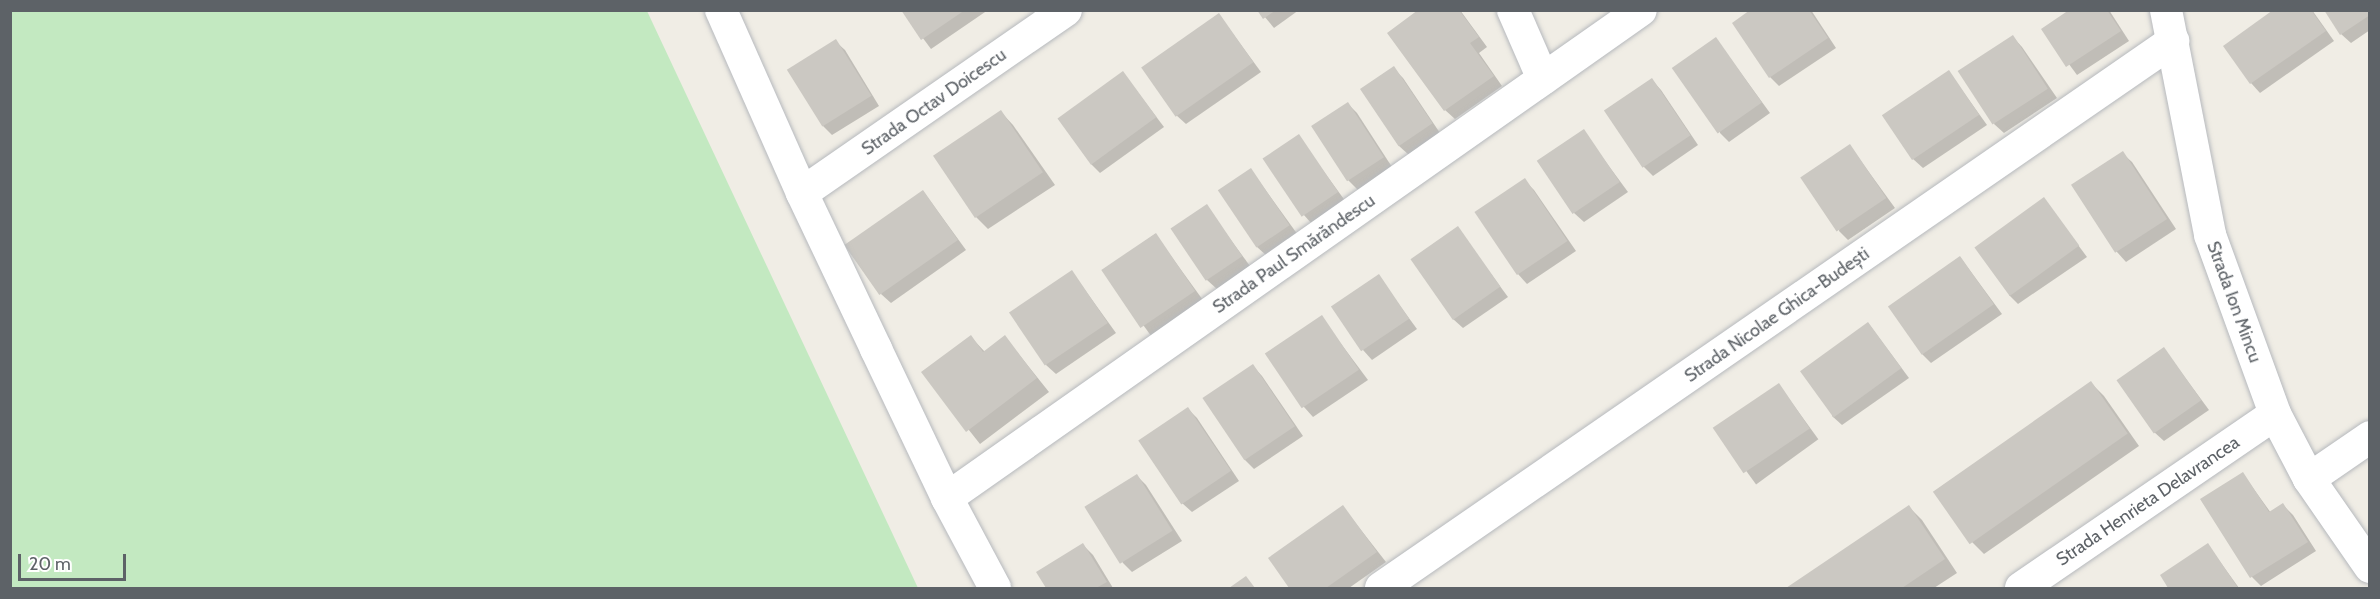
<!DOCTYPE html>
<meta charset="utf-8">
<style>
body{margin:0}
#map{position:relative;width:2380px;height:599px;overflow:hidden;background:#f0ede5;font-family:Cabin,sans-serif}
div>[style]{position:absolute}
[style*='--x']{left:calc(var(--x)*1px);top:calc(var(--y)*1px);width:calc(var(--w)*1px);rotate:calc(var(--a)*1deg)}
.green>*{inset:0;background:#c3e9c1}
.shadow>*{inset:0;background:#0003;transform-origin:0 0}
.building>*{inset:0;background:#cbc8c2;transform-origin:0 0}
.roads{filter:drop-shadow(0 0 2px #b6b9bd) drop-shadow(0 0 2px #b6b9bd)}
.street>*{height:32px;margin:-16px;padding:0 16px;transform-origin:16px;border-radius:16px;background:#fff}
span{translate:-50% -50%;white-space:nowrap;text-align:center;line-height:1.15;-webkit-text-stroke:5px #fff;paint-order:stroke}
.street-label{font-size:18px;color:#5d6267}
.frame{position:absolute;inset:0;border:12px solid #5d6267;pointer-events:none}
.scale{position:absolute;left:18px;top:554px;width:108px;height:27px;box-sizing:border-box;border:3px solid #5d6267;border-top:0;padding-left:8px;font-size:18px;line-height:21px;white-space:nowrap;color:#5d6267;-webkit-text-stroke:4px #fff;paint-order:stroke}
</style>
<div id="map">
<div class="green">
<i style="clip-path:polygon(10px 11px,647px 11px,918px 588px,11px 588px)"></i>
</div>
<div class="shadow">
<i style="clip-path:polygon(902px 10px,988px 10px,931px 49px)"></i>
<i style="clip-path:polygon(1259px 10px,1299px 10px,1274px 28px)"></i>
<i style="clip-path:polygon(1420px 10px,1460px 10px,1487px 47px,1479px 53px,1502px 86px,1455px 119px,1445px 110px)"></i>
<i style="clip-path:polygon(1753px 10px,1811px 10px,1836px 48px,1779px 86px,1770px 77px)"></i>
<i style="clip-path:polygon(2072px 10px,2109px 10px,2129px 41px,2077px 75px,2043px 29px)"></i>
<i style="clip-path:polygon(2276px 10px,2312px 10px,2334px 41px,2260px 93px,2251px 83px)"></i>
<i style="clip-path:polygon(2370px 10px,2370px 30px,2351px 43px,2341px 34px)"></i>
<i style="clip-path:polygon(1219px 15px,1261px 72px,1186px 124px,1176px 115px)"></i>
<i style="clip-path:polygon(2013px 37px,2022px 47px,2057px 98px,2004px 133px,1994px 124px)"></i>
<i style="clip-path:polygon(1716px 39px,1770px 113px,1729px 142px,1720px 133px)"></i>
<i style="clip-path:polygon(835px 41px,845px 50px,879px 106px,832px 135px,823px 126px)"></i>
<i style="clip-path:polygon(1393px 68px,1403px 78px,1440px 133px,1409px 155px,1399px 146px,1362px 89px)"></i>
<i style="clip-path:polygon(1949px 72px,1987px 125px,1923px 168px,1913px 159px)"></i>
<i style="clip-path:polygon(1123px 73px,1164px 127px,1100px 173px,1091px 164px)"></i>
<i style="clip-path:polygon(1652px 80px,1661px 90px,1698px 145px,1653px 176px,1643px 166px,1606px 110px)"></i>
<i style="clip-path:polygon(1348px 104px,1357px 113px,1392px 167px,1358px 190px,1348px 180px,1313px 127px)"></i>
<i style="clip-path:polygon(1001px 112px,1013px 125px,1055px 185px,988px 229px,975px 216px,934px 156px)"></i>
<i style="clip-path:polygon(1583px 131px,1628px 192px,1584px 222px,1574px 213px)"></i>
<i style="clip-path:polygon(1298px 136px,1346px 202px,1312px 224px,1303px 214px)"></i>
<i style="clip-path:polygon(1850px 146px,1895px 208px,1848px 240px,1839px 231px)"></i>
<i style="clip-path:polygon(2122px 153px,2132px 162px,2176px 229px,2126px 262px,2117px 252px,2073px 185px)"></i>
<i style="clip-path:polygon(1251px 170px,1298px 235px,1267px 256px,1257px 247px)"></i>
<i style="clip-path:polygon(1524px 180px,1534px 190px,1576px 251px,1527px 284px,1518px 274px)"></i>
<i style="clip-path:polygon(923px 191px,966px 250px,891px 303px,881px 294px)"></i>
<i style="clip-path:polygon(2044px 199px,2087px 257px,2018px 304px,2009px 295px)"></i>
<i style="clip-path:polygon(1206px 206px,1250px 266px,1217px 289px,1207px 280px)"></i>
<i style="clip-path:polygon(1457px 228px,1508px 297px,1463px 328px,1453px 319px)"></i>
<i style="left:1155px;top:234px;width:83px;height:63px;rotate:54deg"></i>
<i style="clip-path:polygon(1960px 257px,2002px 314px,1931px 363px,1922px 354px)"></i>
<i style="clip-path:polygon(1072px 272px,1116px 333px,1056px 374px,1046px 365px)"></i>
<i style="clip-path:polygon(1378px 276px,1417px 329px,1372px 360px,1363px 350px)"></i>
<i style="clip-path:polygon(1321px 317px,1368px 380px,1313px 417px,1304px 407px,1267px 353px)"></i>
<i style="clip-path:polygon(1868px 323px,1909px 378px,1842px 425px,1832px 416px)"></i>
<i style="clip-path:polygon(971px 337px,985px 352px,1005px 337px,1049px 392px,980px 444px,923px 372px)"></i>
<i style="clip-path:polygon(2164px 349px,2209px 410px,2164px 441px,2154px 432px)"></i>
<i style="clip-path:polygon(1253px 366px,1262px 376px,1303px 436px,1254px 469px,1245px 460px)"></i>
<i style="clip-path:polygon(2091px 383px,2104px 396px,2139px 446px,1984px 554px,1971px 541px,1935px 491px)"></i>
<i style="left:1779px;top:385px;width:67px;height:77px;rotate:54deg"></i>
<i style="clip-path:polygon(1188px 409px,1197px 418px,1239px 481px,1192px 512px,1182px 503px)"></i>
<i style="clip-path:polygon(2243px 474px,2271px 513px,2283px 505px,2293px 515px,2316px 551px,2261px 586px,2252px 577px)"></i>
<i style="clip-path:polygon(1137px 476px,1146px 485px,1182px 541px,1132px 572px,1123px 563px,1087px 507px)"></i>
<i style="clip-path:polygon(1343px 507px,1386px 562px,1349px 588px,1291px 588px,1270px 558px)"></i>
<i style="clip-path:polygon(1909px 507px,1922px 520px,1957px 573px,1934px 588px,1789px 588px)"></i>
<i style="clip-path:polygon(1083px 545px,1093px 555px,1113px 588px,1047px 588px,1038px 573px)"></i>
<i style="clip-path:polygon(2208px 545px,2239px 588px,2170px 588px,2162px 576px)"></i>
</div>
<div class="building">
<i style="clip-path:polygon(901px 10px,965px 10px,921px 40px)"></i>
<i style="clip-path:polygon(1257px 10px,1276px 10px,1263px 19px)"></i>
<i style="clip-path:polygon(1418px 10px,1459px 10px,1479px 37px,1470px 43px,1494px 76px,1444px 111px,1387px 33px)"></i>
<i style="clip-path:polygon(1750px 10px,1809px 10px,1828px 38px,1769px 78px,1732px 23px)"></i>
<i style="clip-path:polygon(2069px 10px,2107px 10px,2121px 31px,2066px 67px,2041px 29px)"></i>
<i style="clip-path:polygon(2273px 10px,2311px 10px,2326px 31px,2250px 84px,2223px 46px)"></i>
<i style="clip-path:polygon(2324px 10px,2370px 10px,2370px 15px,2340px 35px)"></i>
<i style="left:1219px;top:13px;width:60px;height:95px;rotate:55deg"></i>
<i style="left:2013px;top:35px;width:64px;height:66px;rotate:57deg"></i>
<i style="left:1716px;top:37px;width:80px;height:54px;rotate:55deg"></i>
<i style="left:836px;top:39px;width:67px;height:58px;rotate:58deg"></i>
<i style="left:1394px;top:66px;width:69px;height:41px;rotate:56deg"></i>
<i style="left:1949px;top:70px;width:54px;height:81px;rotate:56deg"></i>
<i style="left:1123px;top:71px;width:57px;height:81px;rotate:54deg"></i>
<i style="left:1652px;top:78px;width:69px;height:58px;rotate:56deg"></i>
<i style="left:1348px;top:102px;width:66px;height:44px;rotate:57deg"></i>
<i style="left:1001px;top:110px;width:75px;height:82px;rotate:56deg"></i>
<i style="left:1584px;top:129px;width:64px;height:57px;rotate:56deg"></i>
<i style="left:1299px;top:134px;width:70px;height:44px;rotate:56deg"></i>
<i style="left:1850px;top:144px;width:65px;height:60px;rotate:56deg"></i>
<i style="left:2123px;top:151px;width:81px;height:62px;rotate:57deg"></i>
<i style="left:1251px;top:168px;width:69px;height:40px;rotate:56deg"></i>
<i style="left:1525px;top:178px;width:76px;height:61px;rotate:56deg"></i>
<i style="left:923px;top:190px;width:61px;height:96px;rotate:55deg"></i>
<i style="left:2044px;top:197px;width:60px;height:86px;rotate:54deg"></i>
<i style="left:1207px;top:204px;width:63px;height:44px;rotate:56deg"></i>
<i style="left:1458px;top:226px;width:74px;height:58px;rotate:55deg"></i>
<i style="left:1156px;top:233px;width:70px;height:66px;rotate:56deg"></i>
<i style="left:1960px;top:256px;width:59px;height:88px;rotate:55deg"></i>
<i style="left:1072px;top:270px;width:64px;height:76px;rotate:56deg"></i>
<i style="left:1379px;top:274px;width:54px;height:58px;rotate:56deg"></i>
<i style="left:1322px;top:315px;width:66px;height:69px;rotate:56deg"></i>
<i style="left:1868px;top:322px;width:57px;height:84px;rotate:54deg"></i>
<i style="clip-path:polygon(971px 335px,983px 352px,1005px 335px,1037px 378px,966px 432px,921px 372px)"></i>
<i style="left:2164px;top:347px;width:65px;height:58px;rotate:55deg"></i>
<i style="left:1253px;top:364px;width:75px;height:61px;rotate:56deg"></i>
<i style="left:2091px;top:381px;width:64px;height:193px;rotate:55deg"></i>
<i style="left:1779px;top:383px;width:55px;height:80px;rotate:56deg"></i>
<i style="left:1188px;top:407px;width:77px;height:60px;rotate:56deg"></i>
<i style="clip-path:polygon(2243px 472px,2269px 512px,2283px 503px,2308px 542px,2250px 578px,2200px 499px)"></i>
<i style="left:1137px;top:474px;width:67px;height:62px;rotate:58deg"></i>
<i style="clip-path:polygon(1343px 505px,1377px 552px,1326px 588px,1289px 588px,1268px 558px)"></i>
<i style="clip-path:polygon(1909px 505px,1945px 559px,1902px 588px,1786px 588px)"></i>
<i style="clip-path:polygon(1083px 543px,1107px 582px,1096px 588px,1046px 588px,1036px 572px)"></i>
<i style="clip-path:polygon(2208px 543px,2238px 588px,2168px 588px,2160px 575px)"></i>
<i style="clip-path:polygon(1246px 576px,1255px 588px,1229px 588px)"></i>
</div>
<div class="roads">
<div class="street">
<i style="--x:721;--y:10;--w:200;--a:66.1"></i>
<i style="--x:802;--y:193;--w:173;--a:64.6"></i>
<i style="--x:876;--y:349;--w:165;--a:64.5"></i>
<i style="--x:947;--y:498;--w:102;--a:61.9"></i>
<i style="--x:1513;--y:10;--w:75;--a:66.5"></i>
<i style="--x:2166;--y:10;--w:229;--a:78.9"></i>
<i style="--x:2210;--y:235;--w:190;--a:70"></i>
<i style="--x:2275;--y:414;--w:73;--a:62.4"></i>
<i style="--x:2309;--y:479;--w:107;--a:55.3"></i>
<i style="--x:802;--y:193;--w:321;--a:-34.7"></i>
<i style="--x:2309;--y:479;--w:74;--a:-34.5"></i>
<i style="--x:947;--y:498;--w:848;--a:-35.11"></i>
<i style="--x:1381;--y:588;--w:963;--a:-34.63"></i>
<i style="--x:2021;--y:588;--w:308;--a:-34.4"></i>
</div>
</div>
<div class="street-label">
<span style="left:934px;top:102px;rotate:-35deg">Strada Octav Doicescu</span>
<span style="left:1294px;top:254px;rotate:-35deg">Strada Paul Smărăndescu</span>
<span style="left:2234px;top:302px;rotate:70deg">Strada Ion Mincu</span>
<span style="left:1777px;top:315px;rotate:-35deg">Strada Nicolae Ghica-Budești</span>
<span style="left:2148px;top:501px;rotate:-34deg">Strada Henrieta Delavrancea</span>
</div>
<div class="frame"></div>
<div class="scale">20 m</div>
</div>
